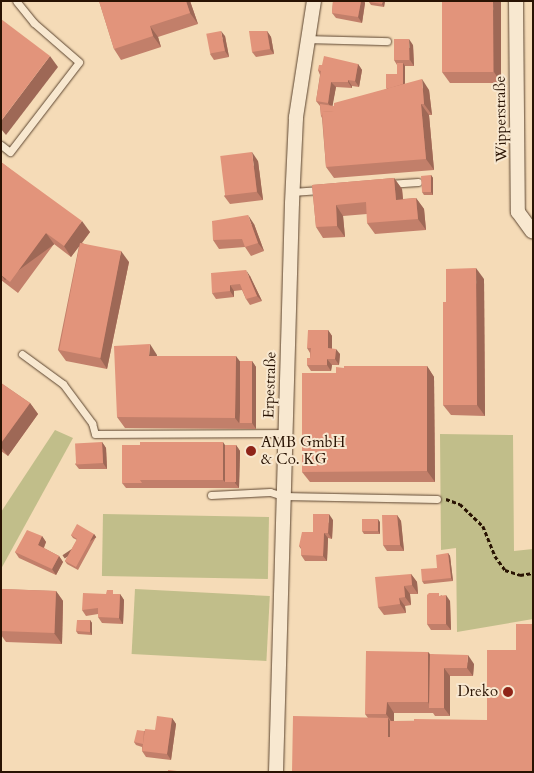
<!DOCTYPE html>
<meta charset="utf-8">
<style>
body{margin:0}
#map{position:relative;width:534px;height:773px;overflow:hidden;background:#f5dbb7;font-family:Cardo,serif}
div>[style]{position:absolute}
[style*='--x']{left:calc(var(--x)*1px);top:calc(var(--y)*1px);width:calc(var(--w)*1px);rotate:calc(var(--a)*1deg)}
.green>*{inset:0;background:#c1be8a;transform-origin:0 0}
.path>*{height:2.5px;margin-top:-1.25px;transform-origin:0;background:repeating-linear-gradient(90deg,#291303 0 4px,transparent 0 6.5px)}
.roads{filter:drop-shadow(0 0 1px #5c4530) drop-shadow(0 0 1px #5c4530)}
.lane>*{height:7px;margin:-3.5px;padding:0 3.5px;transform-origin:3.5px;border-radius:3.5px;background:#f8e8d0}
.street>*{height:14px;margin:-7px;padding:0 7px;transform-origin:7px;border-radius:7px;background:#f8e8d0}
.wall>*{inset:0;background:#c27f6a}
.shaded-wall>*{inset:0;background:#9e6856;transform-origin:0 0}
.building>*{inset:0;background:#e2947b;transform-origin:0 0}
.dots>*{width:14px;height:14px;translate:-50% -50%;box-sizing:border-box;border:2px solid #f8e8d0;border-radius:50%}
span{translate:-50% -50%;white-space:nowrap;text-align:center;line-height:1.15;-webkit-text-stroke:4px #f8e8d0;paint-order:stroke}
.street-label{font-size:15px;color:#291303}
.poi-label{font-size:15px;color:#291303}
.left{translate:0 -50%;text-align:left}
.right{translate:-100% -50%;text-align:right}
.frame{position:absolute;inset:0;border:2px solid #291303;pointer-events:none}
</style>
<div id="map">
<div class="green">
<i style="clip-path:polygon(55px 430px,73px 438px,1px 569px,1px 512px)"></i>
<i style="clip-path:polygon(440px 434px,513px 435px,514px 551px,533px 549px,533px 619px,457px 632px,456px 548px,441px 550px)"></i>
<i style="left:103px;top:514px;width:166px;height:62px;rotate:1deg"></i>
<i style="left:135px;top:589px;width:135px;height:65px;rotate:3deg"></i>
</div>
<div class="path">
<i style="--x:446;--y:499;--w:15;--a:20"></i>
<i style="--x:460;--y:504;--w:32;--a:44"></i>
<i style="--x:483;--y:526;--w:32;--a:68"></i>
<i style="--x:495;--y:556;--w:17;--a:54"></i>
<i style="--x:505;--y:570;--w:16;--a:18"></i>
<i style="--x:520;--y:575;--w:13;--a:-9"></i>
</div>
<div class="roads">
<div class="lane">
<i style="--x:308;--y:39;--w:79;--a:1.5"></i>
<i style="--x:1;--y:145;--w:11;--a:38"></i>
<i style="--x:10;--y:152;--w:113;--a:-52.5"></i>
<i style="--x:79;--y:62;--w:60;--a:-139.1"></i>
<i style="--x:34;--y:23;--w:28;--a:-129"></i>
<i style="--x:388;--y:184;--w:30;--a:-4"></i>
<i style="--x:292;--y:192;--w:28;--a:-4"></i>
<i style="--x:22;--y:354;--w:51;--a:36.2"></i>
<i style="--x:63;--y:384;--w:49;--a:53.4"></i>
<i style="--x:92;--y:423;--w:11;--a:75"></i>
<i style="--x:95;--y:434;--w:190;--a:-0.3"></i>
<i style="--x:211;--y:495;--w:59;--a:-2.9"></i>
<i style="--x:270;--y:492;--w:14;--a:17"></i>
<i style="--x:283;--y:496;--w:154;--a:1.1"></i>
</div>
<div class="street">
<i style="--x:516;--y:1;--w:211;--a:89.5"></i>
<i style="--x:518;--y:212;--w:24;--a:54"></i>
<i style="--x:276;--y:772;--w:569;--a:-88.39"></i>
<i style="--x:292;--y:203;--w:86;--a:-87.3"></i>
<i style="--x:296;--y:117;--w:117;--a:-81.2"></i>
</div>
</div>
<div class="wall">
<i style="clip-path:polygon(99px 1px,190px 1px,198px 24px,158px 37px,161px 47px,121px 60px,114px 49px)"></i>
<i style="clip-path:polygon(333px 1px,364px 1px,365px 3px,362px 23px,336px 18px,332px 13px)"></i>
<i style="clip-path:polygon(385px 1px,384px 7px,371px 5px,369px 2px)"></i>
<i style="clip-path:polygon(501px 1px,501px 83px,450px 83px,442px 72px)"></i>
<i style="clip-path:polygon(267px 31px,271px 37px,274px 54px,256px 57px,252px 52px)"></i>
<i style="clip-path:polygon(225px 36px,229px 57px,214px 60px,210px 54px)"></i>
<i style="clip-path:polygon(413px 45px,414px 66px,405px 66px,405px 84px,429px 90px,432px 115px,429px 115px,434px 170px,334px 178px,326px 167px,322px 118px,321px 116px,320px 106px,316px 101px,320px 75px,318px 70px,322px 65px,358px 64px,362px 70px,359px 87px,352px 86px,352px 88px,336px 87px,332px 106px,334px 106px,387px 89px,386px 88px,397px 74px,397px 65px,394px 60px)"></i>
<i style="clip-path:polygon(258px 161px,263px 200px,230px 204px,224px 196px)"></i>
<i style="clip-path:polygon(1px 162px,90px 232px,82px 243px,129px 262px,107px 369px,66px 361px,58px 350px,79px 246px,71px 257px,54px 244px,18px 293px,1px 280px)"></i>
<i style="clip-path:polygon(431px 175px,433px 178px,433px 195px,424px 195px,422px 192px)"></i>
<i style="clip-path:polygon(394px 178px,402px 189px,403px 199px,416px 198px,424px 209px,426px 230px,375px 234px,367px 223px,367px 214px,343px 216px,345px 237px,323px 238px,316px 227px,312px 185px)"></i>
<i style="clip-path:polygon(254px 224px,264px 251px,251px 256px,245px 247px,219px 249px,213px 240px)"></i>
<i style="clip-path:polygon(250px 276px,262px 301px,250px 305px,246px 299px,242px 290px,234px 291px,234px 297px,216px 299px,212px 293px)"></i>
<i style="clip-path:polygon(484px 279px,485px 416px,451px 415px,443px 405px,446px 302px)"></i>
<i style="clip-path:polygon(328px 330px,332px 336px,332px 349px,340px 354px,339px 365px,332px 365px,331px 371px,311px 371px,307px 365px,310px 358px,310px 353px,307px 348px)"></i>
<i style="clip-path:polygon(157px 356px,240px 361px,252px 361px,256px 367px,256px 429px,125px 428px,117px 417px)"></i>
<i style="clip-path:polygon(427px 366px,434px 377px,435px 482px,310px 482px,302px 472px,336px 373px)"></i>
<i style="clip-path:polygon(1px 383px,30px 403px,38px 414px,8px 456px,1px 451px)"></i>
<i style="clip-path:polygon(102px 442px,106px 448px,107px 469px,79px 469px,75px 464px)"></i>
<i style="clip-path:polygon(225px 445px,236px 445px,240px 451px,239px 488px,126px 488px,122px 483px)"></i>
<i style="clip-path:polygon(397px 515px,401px 521px,404px 551px,387px 551px,383px 545px)"></i>
<i style="clip-path:polygon(333px 520px,332px 539px,328px 538px,327px 561px,305px 561px,301px 555px,301px 549px,299px 546px,313px 532px)"></i>
<i style="clip-path:polygon(380px 522px,380px 534px,364px 534px,362px 531px)"></i>
<i style="clip-path:polygon(94px 534px,96px 537px,78px 570px,67px 564px,65px 561px,77px 540px,73px 538px,71px 535px)"></i>
<i style="clip-path:polygon(42px 536px,46px 542px,44px 548px,59px 556px,63px 562px,56px 575px,19px 558px,15px 552px)"></i>
<i style="clip-path:polygon(448px 553px,450px 556px,453px 581px,424px 584px,422px 581px,437px 568px)"></i>
<i style="clip-path:polygon(411px 574px,417px 582px,418px 594px,410px 594px,411px 605px,405px 606px,406px 613px,384px 615px,378px 607px)"></i>
<i style="clip-path:polygon(1px 589px,56px 591px,63px 601px,62px 644px,6px 642px,1px 635px)"></i>
<i style="clip-path:polygon(115px 594px,120px 594px,124px 600px,123px 624px,102px 623px,98px 617px,98px 614px,86px 616px,82px 610px)"></i>
<i style="clip-path:polygon(441px 595px,450px 601px,451px 630px,431px 630px,427px 624px)"></i>
<i style="clip-path:polygon(90px 620px,92px 623px,92px 635px,78px 634px,76px 631px)"></i>
<i style="clip-path:polygon(516px 650px,533px 772px,368px 718px,365px 714px,428px 652px,430px 654px,474px 664px,473px 676px,450px 676px,450px 716px,435px 716px,433px 713px,394px 713px,394px 721px,487px 720px)"></i>
<i style="clip-path:polygon(172px 718px,176px 724px,171px 760px,146px 757px,142px 751px,142px 747px,136px 745px,134px 742px,144px 731px,155px 730px)"></i>
</div>
<div class="shaded-wall">
<i style="clip-path:polygon(186px 1px,190px 1px,198px 24px,190px 13px)"></i>
<i style="clip-path:polygon(361px 1px,364px 1px,365px 3px,362px 23px,358px 17px)"></i>
<i style="clip-path:polygon(383px 1px,385px 1px,384px 7px,382px 4px)"></i>
<i style="clip-path:polygon(493px 1px,501px 1px,501px 83px,494px 72px)"></i>
<i style="clip-path:polygon(150px 26px,158px 37px,161px 47px,153px 36px)"></i>
<i style="clip-path:polygon(221px 31px,225px 36px,229px 57px,225px 51px)"></i>
<i style="clip-path:polygon(267px 31px,271px 37px,274px 54px,270px 49px)"></i>
<i style="clip-path:polygon(409px 39px,413px 45px,414px 66px,410px 60px)"></i>
<i style="clip-path:polygon(50px 56px,58px 67px,6px 135px,1px 129px,1px 121px)"></i>
<i style="clip-path:polygon(403px 63px,405px 66px,405px 91px,403px 88px)"></i>
<i style="clip-path:polygon(358px 64px,362px 70px,359px 87px,355px 81px)"></i>
<i style="clip-path:polygon(422px 79px,429px 90px,432px 115px,424px 104px)"></i>
<i style="clip-path:polygon(348px 80px,352px 86px,352px 88px,348px 82px)"></i>
<i style="clip-path:polygon(331px 82px,336px 87px,332px 109px,328px 103px)"></i>
<i style="clip-path:polygon(421px 104px,429px 115px,434px 170px,426px 159px)"></i>
<i style="clip-path:polygon(252px 152px,258px 161px,263px 200px,257px 192px)"></i>
<i style="clip-path:polygon(431px 175px,433px 178px,433px 195px,431px 192px)"></i>
<i style="clip-path:polygon(394px 178px,402px 189px,404px 211px,396px 200px)"></i>
<i style="clip-path:polygon(416px 198px,424px 209px,426px 230px,418px 219px)"></i>
<i style="clip-path:polygon(336px 205px,343px 216px,345px 237px,337px 226px)"></i>
<i style="clip-path:polygon(248px 215px,254px 224px,264px 251px,258px 243px)"></i>
<i style="clip-path:polygon(82px 221px,90px 232px,71px 257px,64px 246px)"></i>
<i style="left:46px;top:233px;width:14px;height:61px;rotate:54deg"></i>
<i style="clip-path:polygon(121px 251px,129px 262px,107px 369px,100px 358px)"></i>
<i style="clip-path:polygon(476px 268px,484px 279px,485px 416px,477px 405px)"></i>
<i style="clip-path:polygon(246px 270px,250px 276px,262px 301px,257px 296px)"></i>
<i style="clip-path:polygon(230px 285px,234px 291px,234px 297px,230px 291px)"></i>
<i style="clip-path:polygon(328px 330px,332px 336px,332px 354px,328px 348px)"></i>
<i style="clip-path:polygon(150px 344px,157px 355px,156px 367px,149px 356px)"></i>
<i style="clip-path:polygon(336px 349px,340px 354px,339px 365px,335px 359px)"></i>
<i style="clip-path:polygon(236px 356px,244px 367px,239px 423px,235px 418px)"></i>
<i style="clip-path:polygon(327px 359px,332px 365px,331px 371px,327px 365px)"></i>
<i style="clip-path:polygon(252px 361px,256px 367px,256px 429px,252px 423px)"></i>
<i style="clip-path:polygon(427px 366px,434px 377px,435px 482px,427px 471px)"></i>
<i style="clip-path:polygon(30px 403px,38px 414px,8px 456px,1px 447px,1px 443px)"></i>
<i style="clip-path:polygon(102px 442px,106px 448px,107px 469px,103px 463px)"></i>
<i style="clip-path:polygon(223px 442px,229px 451px,225px 482px,223px 480px)"></i>
<i style="clip-path:polygon(236px 445px,240px 451px,239px 488px,235px 483px)"></i>
<i style="clip-path:polygon(329px 514px,333px 520px,332px 539px,328px 533px)"></i>
<i style="clip-path:polygon(397px 515px,401px 521px,404px 551px,400px 545px)"></i>
<i style="clip-path:polygon(378px 519px,380px 522px,380px 534px,378px 531px)"></i>
<i style="clip-path:polygon(324px 533px,328px 538px,327px 561px,323px 556px)"></i>
<i style="left:94px;top:534px;width:4px;height:38px;rotate:56deg"></i>
<i style="clip-path:polygon(42px 536px,46px 542px,42px 551px,38px 545px)"></i>
<i style="clip-path:polygon(448px 553px,450px 556px,453px 581px,451px 578px)"></i>
<i style="clip-path:polygon(59px 556px,63px 562px,56px 575px,52px 569px)"></i>
<i style="clip-path:polygon(411px 574px,417px 582px,418px 594px,412px 585px)"></i>
<i style="clip-path:polygon(404px 586px,410px 594px,411px 605px,405px 597px)"></i>
<i style="clip-path:polygon(56px 591px,63px 601px,62px 644px,54px 633px)"></i>
<i style="clip-path:polygon(120px 594px,124px 600px,123px 624px,119px 618px)"></i>
<i style="clip-path:polygon(446px 595px,450px 601px,451px 630px,446px 624px)"></i>
<i style="clip-path:polygon(399px 598px,405px 606px,406px 613px,400px 604px)"></i>
<i style="clip-path:polygon(90px 620px,92px 623px,92px 635px,90px 632px)"></i>
<i style="clip-path:polygon(428px 652px,436px 663px,431px 708px,428px 702px)"></i>
<i style="clip-path:polygon(468px 655px,474px 664px,473px 676px,467px 668px)"></i>
<i style="clip-path:polygon(444px 668px,450px 676px,450px 716px,444px 708px)"></i>
<i style="clip-path:polygon(387px 702px,394px 713px,394px 725px,386px 714px)"></i>
<i style="clip-path:polygon(172px 718px,176px 724px,171px 760px,167px 754px)"></i>
<i style="clip-path:polygon(388px 718px,394px 727px,394px 739px,388px 737px)"></i>
</div>
<div class="building">
<i style="clip-path:polygon(99px 1px,186px 1px,190px 13px,150px 26px,153px 36px,114px 49px)"></i>
<i style="clip-path:polygon(333px 1px,361px 1px,358px 17px,332px 13px)"></i>
<i style="clip-path:polygon(370px 1px,383px 1px,382px 4px,369px 2px)"></i>
<i style="left:442px;top:1px;width:51px;height:71px"></i>
<i style="clip-path:polygon(1px 19px,50px 56px,1px 121px)"></i>
<i style="left:221px;top:31px;width:20px;height:15px;rotate:79deg"></i>
<i style="clip-path:polygon(249px 31px,267px 31px,270px 49px,252px 52px)"></i>
<i style="left:394px;top:39px;width:15px;height:21px"></i>
<i style="clip-path:polygon(324px 56px,358px 64px,355px 81px,348px 80px,348px 82px,331px 82px,328px 103px,316px 101px,321px 71px,318px 70px,319px 65px,322px 65px)"></i>
<i style="clip-path:polygon(397px 63px,403px 63px,403px 84px,390px 88px,386px 88px,386px 74px,397px 74px)"></i>
<i style="clip-path:polygon(422px 79px,424px 104px,421px 104px,426px 159px,326px 167px,322px 112px,334px 111px,334px 103px)"></i>
<i style="clip-path:polygon(320px 104px,334px 106px,334px 111px,322px 112px,322px 115px,321px 116px)"></i>
<i style="left:252px;top:152px;width:40px;height:32px;rotate:83deg"></i>
<i style="clip-path:polygon(1px 162px,82px 221px,64px 246px,46px 233px,10px 282px,1px 275px)"></i>
<i style="clip-path:polygon(431px 175px,431px 192px,422px 192px,421px 176px)"></i>
<i style="clip-path:polygon(394px 178px,396px 200px,416px 198px,418px 219px,367px 223px,366px 202px,336px 205px,337px 226px,316px 227px,312px 185px)"></i>
<i style="clip-path:polygon(248px 215px,258px 243px,245px 247px,242px 239px,213px 240px,212px 221px)"></i>
<i style="left:80px;top:243px;width:42px;height:109px;rotate:11deg"></i>
<i style="clip-path:polygon(476px 268px,477px 405px,443px 405px,443px 302px,446px 302px,446px 269px)"></i>
<i style="clip-path:polygon(246px 270px,257px 296px,246px 299px,240px 284px,230px 285px,230px 291px,212px 293px,211px 273px)"></i>
<i style="clip-path:polygon(308px 330px,328px 330px,328px 348px,336px 349px,335px 359px,327px 359px,327px 365px,307px 365px,307px 358px,310px 358px,311px 348px,307px 348px)"></i>
<i style="clip-path:polygon(150px 344px,149px 356px,236px 356px,235px 418px,117px 417px,114px 346px)"></i>
<i style="left:240px;top:361px;width:12px;height:62px"></i>
<i style="clip-path:polygon(344px 366px,427px 366px,427px 471px,302px 472px,302px 373px,344px 373px)"></i>
<i style="clip-path:polygon(336px 367px,344px 368px,344px 373px,336px 373px)"></i>
<i style="clip-path:polygon(1px 383px,30px 403px,1px 443px)"></i>
<i style="left:102px;top:442px;width:21px;height:27px;rotate:87deg"></i>
<i style="left:223px;top:442px;width:38px;height:83px;rotate:90deg"></i>
<i style="clip-path:polygon(122px 445px,140px 445px,140px 480px,142px 483px,122px 483px)"></i>
<i style="left:225px;top:445px;width:11px;height:37px"></i>
<i style="clip-path:polygon(313px 514px,329px 514px,328px 533px,324px 533px,323px 556px,301px 555px,301px 547px,299px 546px,302px 532px,313px 532px)"></i>
<i style="clip-path:polygon(382px 515px,397px 515px,400px 545px,383px 545px)"></i>
<i style="left:362px;top:519px;width:16px;height:12px"></i>
<i style="clip-path:polygon(77px 524px,94px 534px,76px 567px,65px 561px,77px 539px,71px 535px)"></i>
<i style="clip-path:polygon(27px 530px,42px 536px,38px 545px,59px 556px,52px 569px,15px 552px)"></i>
<i style="clip-path:polygon(448px 553px,451px 578px,422px 581px,421px 569px,437px 568px,436px 555px)"></i>
<i style="clip-path:polygon(411px 574px,412px 585px,404px 586px,405px 597px,399px 598px,400px 604px,378px 607px,375px 577px)"></i>
<i style="left:1px;top:589px;width:55px;height:42px;rotate:2deg"></i>
<i style="clip-path:polygon(107px 590px,113px 590px,113px 594px,120px 594px,119px 618px,98px 617px,98px 608px,82px 610px,83px 593px,106px 594px)"></i>
<i style="clip-path:polygon(429px 593px,439px 593px,439px 596px,446px 595px,446px 624px,427px 624px,427px 595px)"></i>
<i style="clip-path:polygon(77px 620px,90px 620px,90px 632px,76px 631px)"></i>
<i style="left:516px;top:624px;width:17px;height:148px"></i>
<i style="clip-path:polygon(487px 650px,516px 650px,516px 772px,292px 772px,293px 716px,388px 718px,388px 737px,414px 737px,414px 719px,487px 720px)"></i>
<i style="clip-path:polygon(366px 651px,428px 652px,428px 702px,387px 702px,386px 714px,365px 714px)"></i>
<i style="clip-path:polygon(430px 654px,468px 655px,467px 668px,444px 668px,444px 708px,429px 708px)"></i>
<i style="clip-path:polygon(157px 716px,172px 718px,167px 754px,142px 751px,145px 729px,155px 730px)"></i>
<i style="left:390px;top:721px;width:24px;height:16px"></i>
<i style="clip-path:polygon(137px 730px,144px 731px,143px 744px,134px 742px)"></i>
<i style="clip-path:polygon(168px 770px,186px 772px,168px 772px)"></i>
</div>
<div class="dots">
<i style="left:251px;top:451px;background:#8f2418"></i>
<i style="left:508px;top:692px;background:#8f2418"></i>
</div>
<div class="street-label">
<span style="left:501px;top:119px;rotate:-91deg">Wipperstraße</span>
<span style="left:270px;top:385px;rotate:-88deg">Erpestraße</span>
</div>
<div class="poi-label">
<span class="left" style="left:261px;top:451px">AMB GmbH<br>&amp; Co. KG</span>
<span class="right" style="left:498px;top:692px">Dreko</span>
</div>
<div class="frame"></div>
</div>
